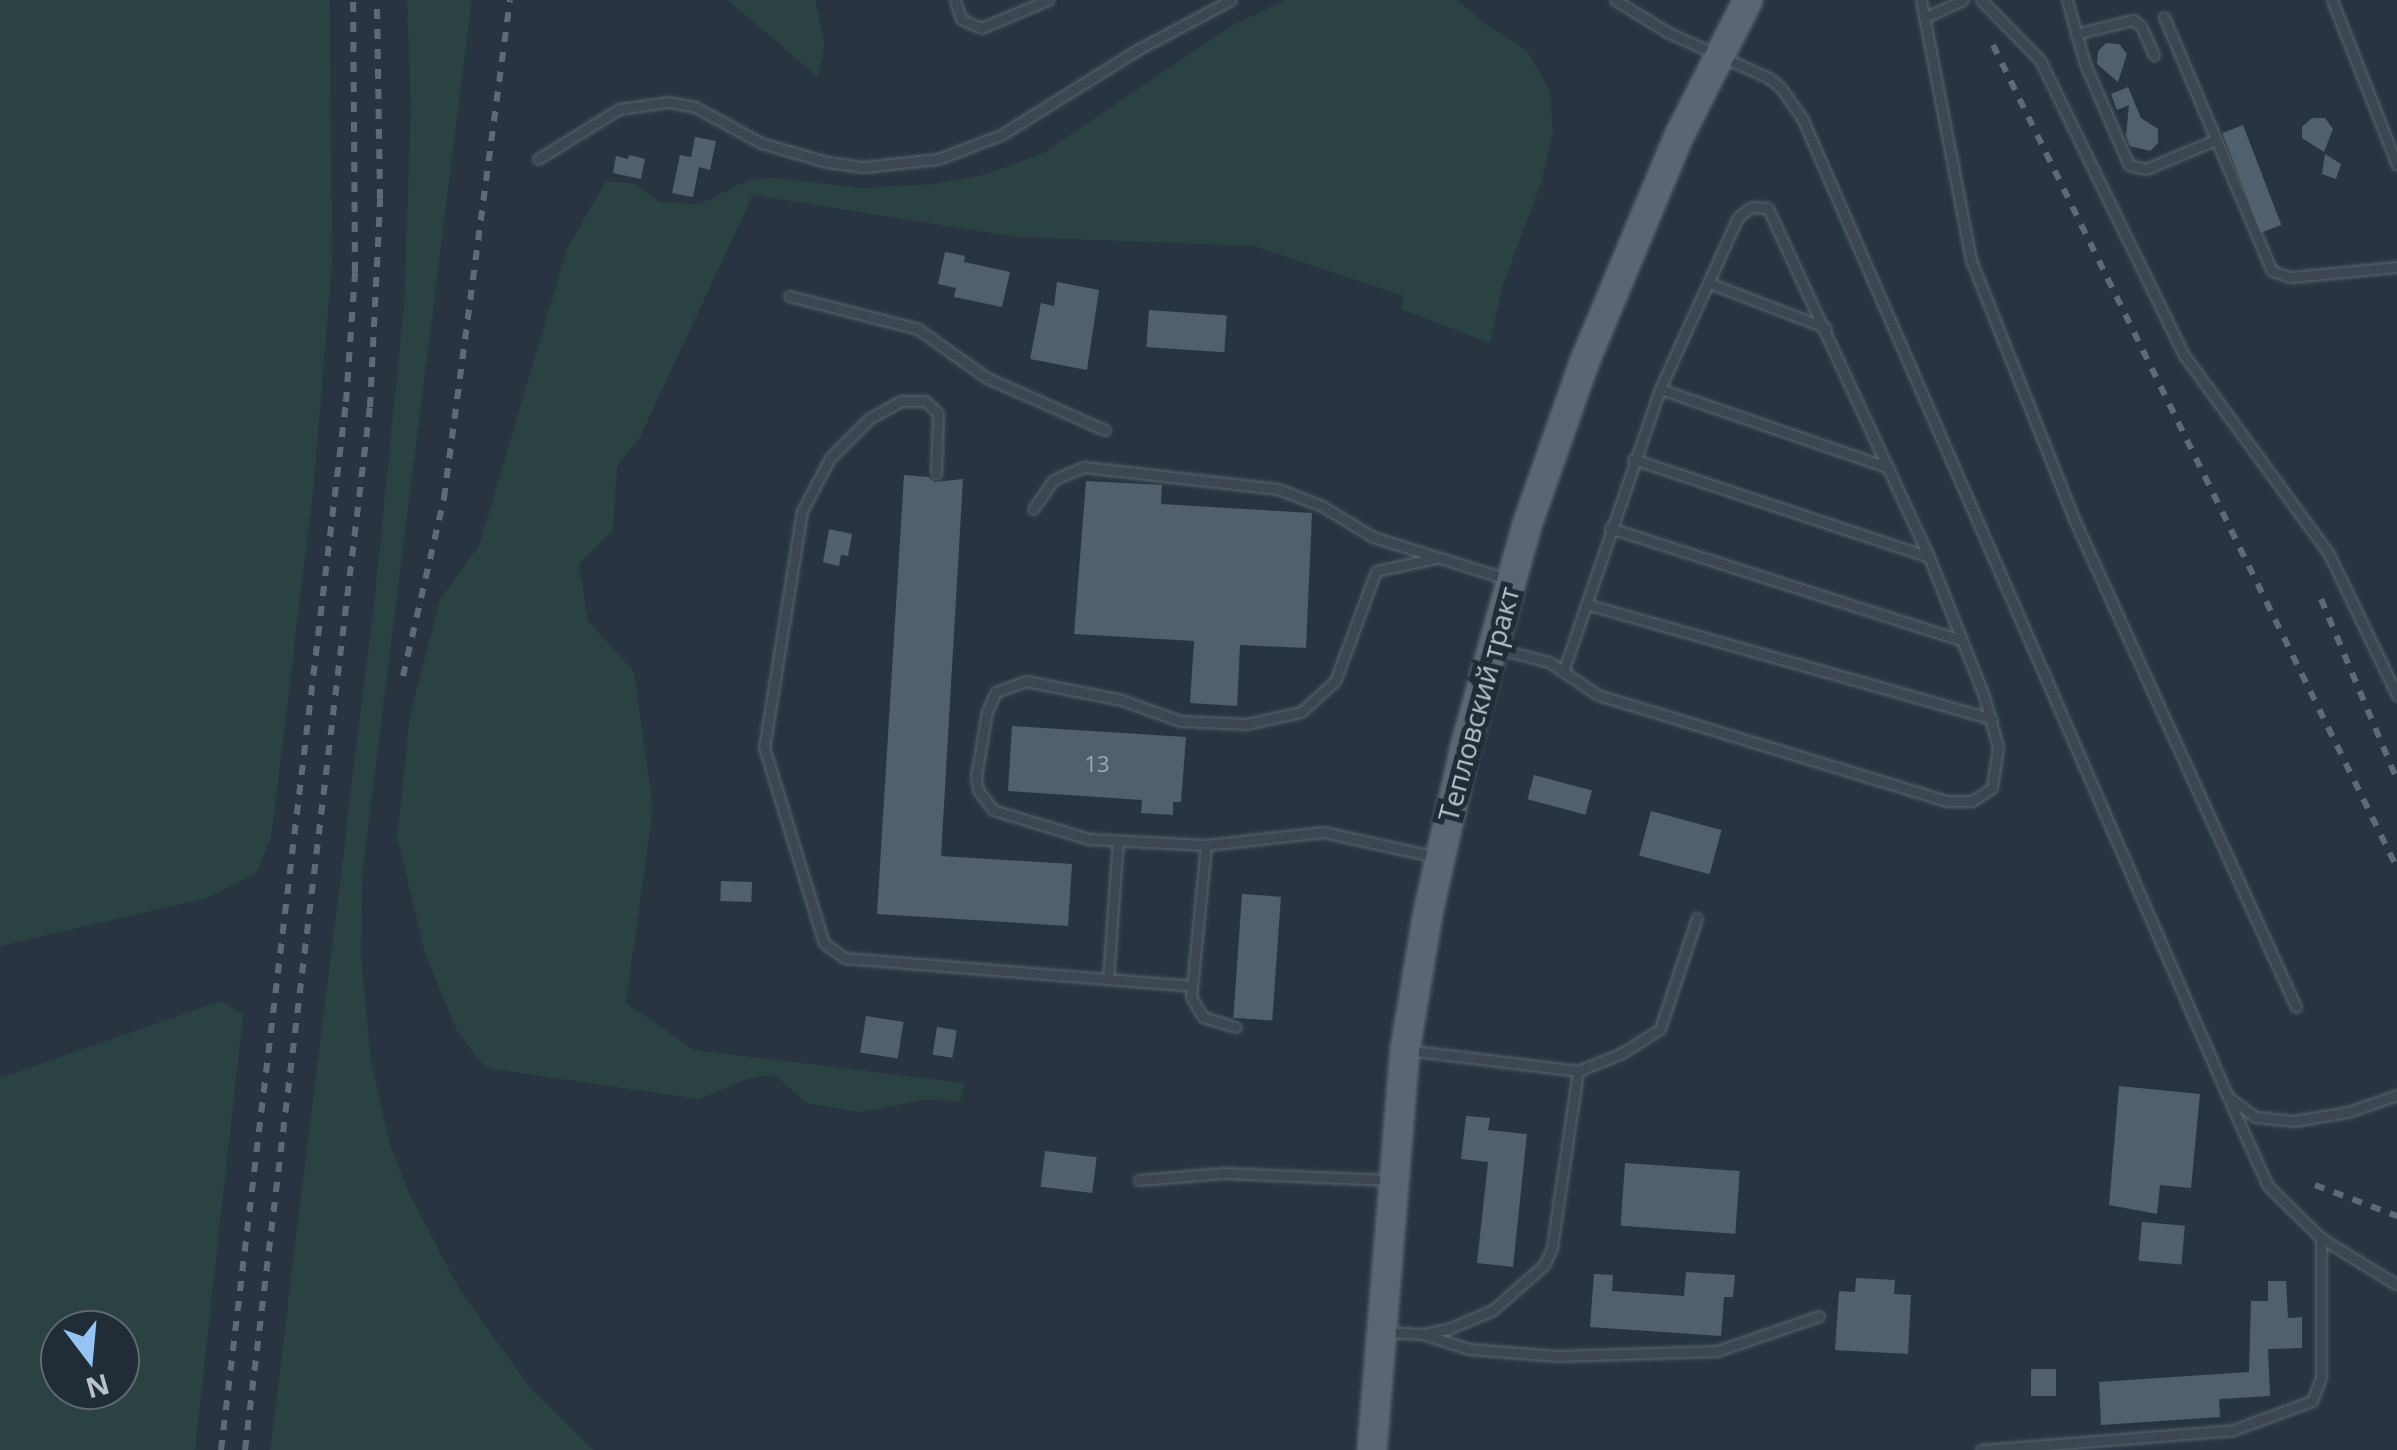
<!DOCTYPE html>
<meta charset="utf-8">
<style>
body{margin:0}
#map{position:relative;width:2397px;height:1450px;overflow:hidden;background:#283541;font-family:"Open Sans",sans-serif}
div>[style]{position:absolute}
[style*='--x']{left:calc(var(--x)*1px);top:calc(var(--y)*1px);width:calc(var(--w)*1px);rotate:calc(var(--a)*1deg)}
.green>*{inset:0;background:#2a4242}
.building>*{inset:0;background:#51606c;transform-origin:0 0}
.roads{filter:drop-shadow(0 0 2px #5a656e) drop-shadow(0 0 2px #5a656e)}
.lane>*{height:9px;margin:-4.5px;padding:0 4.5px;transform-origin:4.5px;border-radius:4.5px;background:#3c4751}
.primary>*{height:28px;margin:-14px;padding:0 14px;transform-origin:14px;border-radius:14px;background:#5a6671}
.rail>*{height:6px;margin-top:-3px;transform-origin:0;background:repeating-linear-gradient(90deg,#5e6b77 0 10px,transparent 0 20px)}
span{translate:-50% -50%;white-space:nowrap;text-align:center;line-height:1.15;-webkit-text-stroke:10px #202c36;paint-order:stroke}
.number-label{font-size:22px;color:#9faab3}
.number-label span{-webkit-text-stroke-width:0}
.street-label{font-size:28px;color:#b9c2cb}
.north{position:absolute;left:40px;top:1310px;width:100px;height:100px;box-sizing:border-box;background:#202c36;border:2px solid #5d6872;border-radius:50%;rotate:164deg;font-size:28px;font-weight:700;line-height:40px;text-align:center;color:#b9c2cb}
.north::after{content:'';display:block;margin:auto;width:35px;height:45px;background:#95c4f4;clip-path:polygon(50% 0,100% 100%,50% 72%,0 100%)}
</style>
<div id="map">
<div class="green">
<i style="clip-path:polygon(0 0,330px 0,332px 265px,313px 492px,271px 838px,256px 873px,207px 898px,0 946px)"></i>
<i style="clip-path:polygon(407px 0,472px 0,363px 865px,361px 957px,371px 1061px,390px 1145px,408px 1191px,459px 1289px,531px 1389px,593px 1450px,270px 1450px,374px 604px,404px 305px,411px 106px)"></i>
<i style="clip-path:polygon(728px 0,815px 0,825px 45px,818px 77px)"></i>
<i style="clip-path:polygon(1286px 0,1458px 0,1485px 24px,1527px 50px,1550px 91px,1553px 131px,1542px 181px,1502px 288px,1490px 343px,1401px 309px,1404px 296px,1254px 246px,1016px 237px,753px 195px,640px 437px,617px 466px,613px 530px,579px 564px,588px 621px,634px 672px,653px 808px,626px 1003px,694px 1050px,964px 1083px,960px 1101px,925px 1100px,860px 1112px,806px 1103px,775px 1075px,749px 1078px,699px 1099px,486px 1068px,457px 1031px,425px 953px,397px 837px,410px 716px,440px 599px,479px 546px,567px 249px,606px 181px,636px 184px,659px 202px,700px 204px,748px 180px,776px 178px,861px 188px,935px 184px,987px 174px,1043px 153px,1233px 25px)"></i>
<i style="clip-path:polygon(evenodd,221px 1001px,243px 1015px,195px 1450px,0 1450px,0 1078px,221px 1001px,60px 1330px,120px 1330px,120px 1390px,60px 1390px,60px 1330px)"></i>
</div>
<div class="building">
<i style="clip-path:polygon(2106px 43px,2119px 44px,2127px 54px,2118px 82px,2097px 64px,2098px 51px)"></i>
<i style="clip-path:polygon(2128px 87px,2141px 118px,2158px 129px,2158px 143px,2150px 151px,2130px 146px,2126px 136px,2129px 105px,2117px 110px,2111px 94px)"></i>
<i style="clip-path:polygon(2312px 118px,2325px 118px,2333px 129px,2324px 152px,2302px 138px,2302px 127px)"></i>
<i style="left:2243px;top:125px;width:107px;height:22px;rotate:69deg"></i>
<i style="clip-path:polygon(695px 137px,716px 141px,710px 170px,699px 167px,693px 197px,672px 193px,680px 155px,691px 157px)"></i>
<i style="clip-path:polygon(2325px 154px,2341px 164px,2336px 179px,2322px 174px)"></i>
<i style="clip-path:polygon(629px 155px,645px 159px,641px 179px,613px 173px,616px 156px,628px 159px)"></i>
<i style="clip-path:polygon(945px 252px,965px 256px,964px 262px,1010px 272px,1002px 307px,954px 297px,956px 288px,938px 284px)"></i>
<i style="clip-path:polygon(1057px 282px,1099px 290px,1087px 370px,1030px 359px,1041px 303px,1054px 306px)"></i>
<i style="left:1149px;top:310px;width:78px;height:37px;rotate:4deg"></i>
<i style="clip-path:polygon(904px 475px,928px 477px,935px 482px,963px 479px,941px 856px,1072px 864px,1068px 926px,877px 914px)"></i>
<i style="clip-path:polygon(1086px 481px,1162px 485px,1161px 504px,1312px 513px,1306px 648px,1240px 645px,1237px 706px,1190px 703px,1194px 641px,1074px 634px)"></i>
<i style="clip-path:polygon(829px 529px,852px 534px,848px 556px,841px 555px,839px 566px,823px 562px)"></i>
<i style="clip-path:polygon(1012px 726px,1186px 737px,1181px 802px,1173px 802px,1173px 815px,1141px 813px,1142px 800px,1008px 791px)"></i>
<i style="left:1534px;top:775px;width:60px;height:25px;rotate:15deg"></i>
<i style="left:1651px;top:811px;width:73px;height:46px;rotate:15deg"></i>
<i style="left:721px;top:881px;width:31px;height:20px;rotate:2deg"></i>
<i style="left:1242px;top:894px;width:39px;height:124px;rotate:4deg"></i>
<i style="left:866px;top:1016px;width:38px;height:37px;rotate:9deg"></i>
<i style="left:937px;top:1027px;width:20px;height:28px;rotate:9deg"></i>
<i style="clip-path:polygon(2119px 1086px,2200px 1094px,2191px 1188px,2160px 1185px,2157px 1214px,2109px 1205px)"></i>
<i style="clip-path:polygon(1466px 1116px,1490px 1118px,1488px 1130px,1527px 1134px,1513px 1267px,1477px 1263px,1488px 1162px,1461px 1159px)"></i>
<i style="left:1045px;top:1151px;width:52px;height:36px;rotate:7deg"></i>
<i style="left:1625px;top:1163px;width:115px;height:63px;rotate:4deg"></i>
<i style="left:2142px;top:1222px;width:43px;height:39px;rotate:5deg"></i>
<i style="clip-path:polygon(1686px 1272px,1735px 1275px,1733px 1297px,1724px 1297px,1721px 1336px,1590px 1327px,1594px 1274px,1613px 1275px,1612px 1291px,1684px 1296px)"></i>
<i style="clip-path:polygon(1856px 1278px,1895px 1280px,1894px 1294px,1911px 1295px,1908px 1354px,1835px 1350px,1839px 1291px,1855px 1292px)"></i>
<i style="clip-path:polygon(2268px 1281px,2286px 1281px,2288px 1318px,2302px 1317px,2302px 1348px,2268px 1349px,2270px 1396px,2219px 1399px,2220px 1417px,2101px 1425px,2099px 1382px,2249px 1372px,2251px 1301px,2268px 1301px)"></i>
<i style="left:2031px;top:1369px;width:25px;height:27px"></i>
</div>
<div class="roads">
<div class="lane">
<i style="--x:955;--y:0;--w:20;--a:72"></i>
<i style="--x:961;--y:19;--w:22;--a:24"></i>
<i style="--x:981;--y:28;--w:73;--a:-22.7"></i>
<i style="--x:1615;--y:0;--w:63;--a:31.4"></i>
<i style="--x:1669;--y:33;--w:110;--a:24.2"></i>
<i style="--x:1769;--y:78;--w:16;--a:40"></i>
<i style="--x:1781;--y:88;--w:39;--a:55"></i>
<i style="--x:1803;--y:120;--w:1065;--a:66.49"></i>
<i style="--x:2228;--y:1097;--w:34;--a:36"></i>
<i style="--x:2256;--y:1117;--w:38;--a:6"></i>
<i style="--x:2294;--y:1121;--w:55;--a:-9.5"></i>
<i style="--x:2348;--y:1112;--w:52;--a:-19.1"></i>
<i style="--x:1921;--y:0;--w:265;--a:79.1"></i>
<i style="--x:1971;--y:260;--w:279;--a:68.3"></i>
<i style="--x:2074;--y:519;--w:536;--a:65.54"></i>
<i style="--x:1981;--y:0;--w:84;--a:45.5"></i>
<i style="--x:2040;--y:60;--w:328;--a:64"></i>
<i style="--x:2184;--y:355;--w:246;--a:53.9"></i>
<i style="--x:2329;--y:554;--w:157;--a:64.3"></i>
<i style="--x:2067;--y:0;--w:66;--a:74.3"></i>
<i style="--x:2085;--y:64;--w:110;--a:66.5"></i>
<i style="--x:2129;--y:165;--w:17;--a:13"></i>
<i style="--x:2146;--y:169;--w:75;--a:-22.8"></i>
<i style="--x:2332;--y:0;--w:177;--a:68.5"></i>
<i style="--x:2164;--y:17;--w:276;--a:67"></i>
<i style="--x:2272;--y:271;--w:20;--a:18"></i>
<i style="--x:2291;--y:277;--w:106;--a:-5.4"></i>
<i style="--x:1924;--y:18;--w:43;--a:-24.8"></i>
<i style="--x:2075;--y:34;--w:60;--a:-13.6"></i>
<i style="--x:2133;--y:20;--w:10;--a:37"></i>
<i style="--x:2141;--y:26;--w:32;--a:66"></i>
<i style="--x:538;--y:159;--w:95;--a:-31.7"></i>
<i style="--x:619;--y:109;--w:49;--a:-8.1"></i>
<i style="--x:668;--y:102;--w:27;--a:10"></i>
<i style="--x:695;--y:107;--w:75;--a:28.6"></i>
<i style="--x:761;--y:143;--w:69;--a:16.1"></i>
<i style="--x:827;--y:162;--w:36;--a:8"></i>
<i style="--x:863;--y:167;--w:75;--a:-6.1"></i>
<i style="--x:938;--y:159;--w:67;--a:-20.9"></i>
<i style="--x:1001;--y:135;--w:160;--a:-32"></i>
<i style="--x:1137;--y:50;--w:106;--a:-28"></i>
<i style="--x:1709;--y:283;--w:125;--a:21"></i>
<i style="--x:789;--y:296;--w:133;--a:14.3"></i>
<i style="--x:918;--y:329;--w:85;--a:35.4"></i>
<i style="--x:987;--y:378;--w:129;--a:23.8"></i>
<i style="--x:1660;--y:389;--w:242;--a:19"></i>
<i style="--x:1633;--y:459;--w:312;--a:18.3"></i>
<i style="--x:936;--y:474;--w:61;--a:-88.1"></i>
<i style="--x:938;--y:413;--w:18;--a:-137"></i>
<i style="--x:925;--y:401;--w:24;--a:180"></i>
<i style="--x:901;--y:401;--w:35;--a:151"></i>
<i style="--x:870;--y:418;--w:57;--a:135"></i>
<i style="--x:830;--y:458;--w:60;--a:117.8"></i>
<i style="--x:802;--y:511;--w:239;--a:99.1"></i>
<i style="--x:764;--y:747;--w:205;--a:73"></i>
<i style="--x:824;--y:943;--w:26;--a:36"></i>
<i style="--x:845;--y:958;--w:347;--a:4.6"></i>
<i style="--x:1033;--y:509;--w:35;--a:-55"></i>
<i style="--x:1053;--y:480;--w:34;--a:-23"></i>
<i style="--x:1084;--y:467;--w:195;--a:6.5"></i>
<i style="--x:1278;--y:489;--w:47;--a:21.1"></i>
<i style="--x:1322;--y:506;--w:60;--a:31.3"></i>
<i style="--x:1373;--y:537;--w:140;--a:17.4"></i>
<i style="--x:1610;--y:528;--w:369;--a:17.7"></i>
<i style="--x:1436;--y:558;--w:61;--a:167.8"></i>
<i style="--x:1376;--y:571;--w:117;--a:110.4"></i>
<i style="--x:1335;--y:681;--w:46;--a:137.6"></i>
<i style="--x:1301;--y:712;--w:55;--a:167.5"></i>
<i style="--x:1247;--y:724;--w:67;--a:-177.4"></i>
<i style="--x:1180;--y:721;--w:62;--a:-160.1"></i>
<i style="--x:1122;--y:700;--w:98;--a:-168.8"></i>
<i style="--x:1026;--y:681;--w:32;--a:160"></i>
<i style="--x:996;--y:692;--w:21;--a:115"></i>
<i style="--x:987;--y:711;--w:67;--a:99.5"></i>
<i style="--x:976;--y:777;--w:13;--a:81"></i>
<i style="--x:978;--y:790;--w:25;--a:53"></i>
<i style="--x:993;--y:810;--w:100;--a:16.8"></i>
<i style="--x:1089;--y:839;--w:117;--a:2.9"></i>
<i style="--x:1206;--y:845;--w:118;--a:-6.3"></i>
<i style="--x:1323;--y:832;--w:117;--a:12.4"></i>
<i style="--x:1586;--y:604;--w:422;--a:15.8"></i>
<i style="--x:1499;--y:649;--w:52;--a:14.6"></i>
<i style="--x:1549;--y:662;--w:59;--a:34"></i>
<i style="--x:1598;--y:695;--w:365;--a:16.9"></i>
<i style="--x:1947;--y:801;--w:25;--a:0"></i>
<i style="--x:1972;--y:801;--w:24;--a:-33"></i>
<i style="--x:1992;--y:788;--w:41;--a:-81.7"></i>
<i style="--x:1998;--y:747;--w:53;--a:-105.4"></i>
<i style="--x:1984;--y:696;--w:149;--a:-111.6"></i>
<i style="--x:1929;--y:557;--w:384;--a:-114.8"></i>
<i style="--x:1768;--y:208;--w:17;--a:-177"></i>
<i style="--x:1751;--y:207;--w:16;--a:142"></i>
<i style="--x:1738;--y:217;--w:189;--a:114.4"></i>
<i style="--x:1660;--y:389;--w:299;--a:108.9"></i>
<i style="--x:1206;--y:845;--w:153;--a:95.6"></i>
<i style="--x:1191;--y:997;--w:23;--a:59"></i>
<i style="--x:1203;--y:1017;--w:34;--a:17"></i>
<i style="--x:1108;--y:979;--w:138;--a:-85.9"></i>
<i style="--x:1407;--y:1050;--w:172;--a:7"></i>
<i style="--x:1578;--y:1071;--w:179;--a:98.4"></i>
<i style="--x:1552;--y:1248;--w:19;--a:115"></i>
<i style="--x:1544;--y:1265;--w:68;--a:138.6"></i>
<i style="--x:1493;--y:1310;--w:49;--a:157.1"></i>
<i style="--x:1448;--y:1329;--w:26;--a:169"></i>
<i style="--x:1578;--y:1071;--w:48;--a:-22.2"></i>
<i style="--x:1622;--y:1053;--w:45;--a:-32.3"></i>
<i style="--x:1660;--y:1029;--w:117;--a:-71.6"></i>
<i style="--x:1139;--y:1180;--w:85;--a:-4.7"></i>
<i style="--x:1224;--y:1173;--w:165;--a:2.4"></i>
<i style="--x:2321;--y:1238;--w:89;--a:31.7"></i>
<i style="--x:1385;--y:1332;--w:37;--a:3"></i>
<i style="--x:1422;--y:1334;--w:49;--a:17.7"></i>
<i style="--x:1469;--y:1349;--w:89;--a:4.5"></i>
<i style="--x:1558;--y:1356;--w:159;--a:-1.8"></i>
<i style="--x:1717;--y:1351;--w:108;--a:-18.9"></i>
<i style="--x:1981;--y:1450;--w:253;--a:-4.5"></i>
<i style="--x:2233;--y:1430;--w:84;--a:-20.2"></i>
<i style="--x:2312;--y:1401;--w:25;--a:-69"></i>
<i style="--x:2321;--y:1378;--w:140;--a:-90"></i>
<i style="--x:2321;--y:1238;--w:74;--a:-135.5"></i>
<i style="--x:2268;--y:1186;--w:90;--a:-114.3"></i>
</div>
<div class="primary">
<i style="--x:1372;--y:1450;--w:401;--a:-85.3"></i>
<i style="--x:1405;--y:1050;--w:139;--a:-80.5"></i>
<i style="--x:1428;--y:913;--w:170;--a:-77.4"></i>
<i style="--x:1465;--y:747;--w:230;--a:-74.4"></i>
<i style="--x:1527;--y:525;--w:172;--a:-70.6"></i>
<i style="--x:1584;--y:363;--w:248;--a:-67.3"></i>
<i style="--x:1680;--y:134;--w:150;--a:-63.1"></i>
</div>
</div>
<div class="rail">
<i style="--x:1993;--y:45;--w:917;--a:63.85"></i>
<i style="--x:2321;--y:599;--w:196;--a:67.2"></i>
<i style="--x:403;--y:676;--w:183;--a:-77"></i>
<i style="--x:444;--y:498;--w:502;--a:-82.45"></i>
<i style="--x:2315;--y:1185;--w:88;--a:20.7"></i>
<i style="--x:221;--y:1450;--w:1055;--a:-83.2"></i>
<i style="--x:346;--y:402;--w:130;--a:-86"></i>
<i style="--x:355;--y:272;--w:272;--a:-90.4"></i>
<i style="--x:245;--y:1450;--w:1050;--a:-83.17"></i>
<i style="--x:370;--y:407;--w:208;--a:-87.2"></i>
<i style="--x:380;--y:199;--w:199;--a:-90.9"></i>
</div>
<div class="number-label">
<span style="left:1097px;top:764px">13</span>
</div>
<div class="street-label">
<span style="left:1478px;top:704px;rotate:-75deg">Тепловский тракт</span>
</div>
<div class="north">N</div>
</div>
